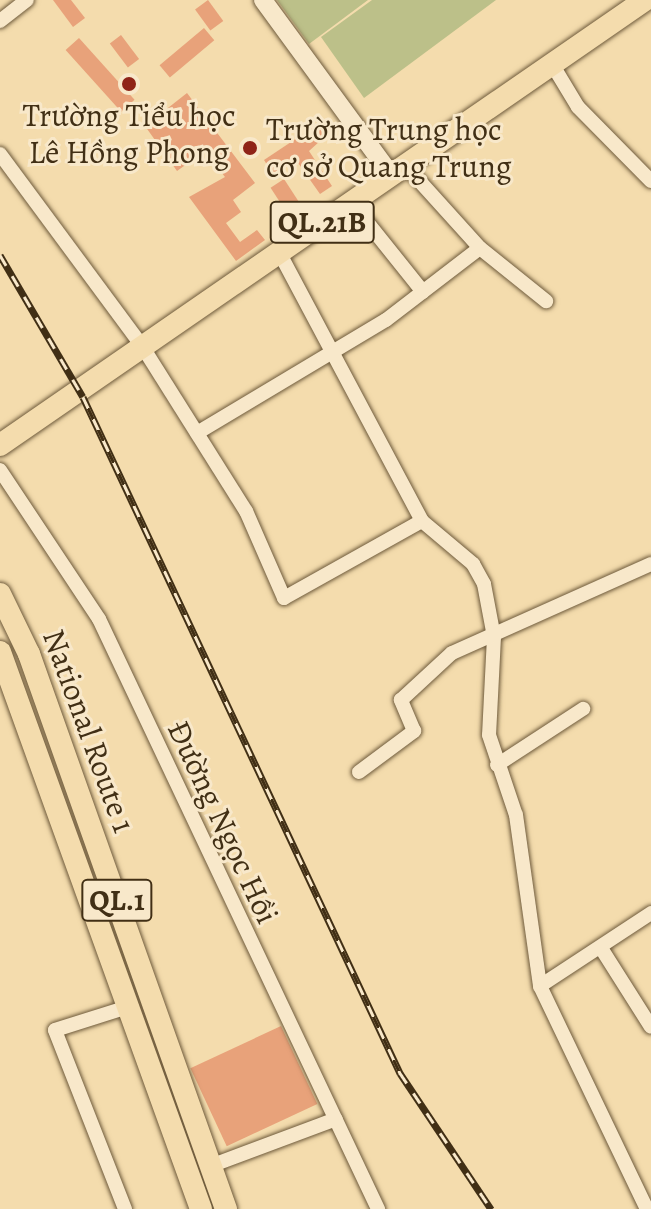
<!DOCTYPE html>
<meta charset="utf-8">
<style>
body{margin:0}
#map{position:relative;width:651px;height:1209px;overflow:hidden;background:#f4dcad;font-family:Alegreya,serif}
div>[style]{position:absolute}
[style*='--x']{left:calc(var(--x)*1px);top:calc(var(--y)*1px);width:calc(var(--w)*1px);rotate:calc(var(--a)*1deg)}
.green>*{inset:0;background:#bcc089}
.building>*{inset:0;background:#e8a27a;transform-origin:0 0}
.roads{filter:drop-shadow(0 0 2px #6e5a3b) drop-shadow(0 0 2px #6e5a3b)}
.minor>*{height:14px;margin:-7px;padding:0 7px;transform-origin:7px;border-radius:7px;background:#f8e8ca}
.tertiary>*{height:18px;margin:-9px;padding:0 9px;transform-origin:9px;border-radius:9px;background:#f8e8ca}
.primary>*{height:22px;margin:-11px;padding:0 11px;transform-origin:11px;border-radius:11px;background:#f4dcad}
.trunk>*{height:22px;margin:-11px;padding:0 11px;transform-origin:11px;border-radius:11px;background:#f4dcad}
.rail>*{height:7px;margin-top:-3.5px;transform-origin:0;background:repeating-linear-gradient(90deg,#f8e8ca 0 12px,#412f15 0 24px);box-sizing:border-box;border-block:2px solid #412f15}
.dots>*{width:22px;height:22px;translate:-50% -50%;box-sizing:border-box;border:4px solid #f8e8ca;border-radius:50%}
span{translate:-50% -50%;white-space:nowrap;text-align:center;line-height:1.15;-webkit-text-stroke:6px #f8e8ca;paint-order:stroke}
.shield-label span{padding:2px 6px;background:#f8e8ca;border:2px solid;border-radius:6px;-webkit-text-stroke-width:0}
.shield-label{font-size:30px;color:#412f15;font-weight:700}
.poi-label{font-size:32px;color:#412f15}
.left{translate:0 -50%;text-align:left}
.street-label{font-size:32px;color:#412f15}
</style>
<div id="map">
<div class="green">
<i style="clip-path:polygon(277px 0,368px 0,309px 44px)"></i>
<i style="clip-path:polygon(372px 0,496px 0,364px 98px,321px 37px)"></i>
</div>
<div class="building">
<i style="clip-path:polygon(53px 0,71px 0,85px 18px,73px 27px)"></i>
<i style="left:208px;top:0;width:26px;height:16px;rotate:54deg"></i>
<i style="left:204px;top:28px;width:16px;height:58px;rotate:50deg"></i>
<i style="left:121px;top:35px;width:30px;height:14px;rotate:53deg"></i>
<i style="left:79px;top:38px;width:83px;height:18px;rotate:48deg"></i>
<i style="clip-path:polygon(187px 93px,255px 183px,233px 200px,241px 212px,226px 223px,240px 242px,257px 230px,265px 240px,236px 261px,189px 197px,225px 177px,205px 151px,177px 171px,145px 126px)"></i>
<i style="clip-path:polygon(321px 122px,330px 132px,309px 151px,332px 186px,320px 194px,296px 160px,273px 174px,264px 160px)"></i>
<i style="left:284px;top:179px;width:37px;height:16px;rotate:57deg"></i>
<i style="left:281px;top:1026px;width:86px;height:100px;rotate:65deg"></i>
</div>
<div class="roads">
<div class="minor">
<i style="--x:0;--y:21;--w:34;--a:-38"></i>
<i style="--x:552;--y:64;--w:50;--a:58.8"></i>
<i style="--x:578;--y:107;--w:104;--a:45.4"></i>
<i style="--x:0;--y:154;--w:239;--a:53.5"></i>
<i style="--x:142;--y:346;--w:195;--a:57.8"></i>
<i style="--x:246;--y:511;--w:95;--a:66.4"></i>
<i style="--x:284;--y:598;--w:158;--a:-29.2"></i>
<i style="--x:405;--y:165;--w:112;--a:47.9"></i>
<i style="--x:480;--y:248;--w:85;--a:38.8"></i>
<i style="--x:351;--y:202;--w:115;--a:51.3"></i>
<i style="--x:279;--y:252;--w:305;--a:62"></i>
<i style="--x:422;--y:521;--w:67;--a:40.1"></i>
<i style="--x:473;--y:564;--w:23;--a:61"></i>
<i style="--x:484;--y:584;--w:54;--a:79.3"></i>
<i style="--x:494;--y:637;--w:98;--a:92.9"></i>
<i style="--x:489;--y:735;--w:84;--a:71.4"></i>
<i style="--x:516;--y:815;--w:173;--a:82"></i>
<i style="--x:540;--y:986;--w:247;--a:64.4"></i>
<i style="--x:197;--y:433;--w:220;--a:-30.9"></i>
<i style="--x:386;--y:320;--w:118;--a:-37.5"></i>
<i style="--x:0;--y:470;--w:179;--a:56.4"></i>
<i style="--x:99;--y:619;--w:653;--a:64.69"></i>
<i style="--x:497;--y:765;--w:103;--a:-33.1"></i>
<i style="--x:359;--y:772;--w:69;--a:-36.7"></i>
<i style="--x:414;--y:731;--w:34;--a:-113"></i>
<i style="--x:401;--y:700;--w:69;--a:-42.7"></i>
<i style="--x:452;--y:653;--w:218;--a:-24.1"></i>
<i style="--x:601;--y:948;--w:93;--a:57.7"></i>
<i style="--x:540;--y:986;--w:133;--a:-33.3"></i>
<i style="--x:213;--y:1165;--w:131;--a:-20.5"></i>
<i style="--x:125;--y:1209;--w:192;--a:-111.4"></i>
<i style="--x:55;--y:1030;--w:80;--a:-17.5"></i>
</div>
<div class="tertiary">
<i style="--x:263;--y:0;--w:217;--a:53.8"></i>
</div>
<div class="primary">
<i style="--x:0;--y:445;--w:784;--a:-34.6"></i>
</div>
<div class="trunk">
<i style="--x:0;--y:594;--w:67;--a:64.2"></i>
<i style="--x:29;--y:654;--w:589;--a:70.46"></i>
<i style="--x:0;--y:652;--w:592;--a:70.16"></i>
</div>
</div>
<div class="rail">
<i style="--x:0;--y:255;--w:164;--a:59.7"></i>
<i style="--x:83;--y:397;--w:747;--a:64.88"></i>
<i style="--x:400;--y:1073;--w:164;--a:56.2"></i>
</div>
<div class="dots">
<i style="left:129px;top:84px;background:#8f2418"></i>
<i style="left:250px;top:148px;background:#8f2418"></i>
</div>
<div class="shield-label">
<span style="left:322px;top:222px">QL.21B</span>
<span style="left:117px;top:900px">QL.1</span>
</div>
<div class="poi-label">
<span style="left:129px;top:134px">Trường Tiểu học<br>Lê Hồng Phong</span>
<span class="left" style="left:266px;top:148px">Trường Trung học<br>cơ sở Quang Trung</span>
</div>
<div class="street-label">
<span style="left:89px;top:731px;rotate:70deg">National Route 1</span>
<span style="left:223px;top:822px;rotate:65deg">Đường Ngọc Hồi</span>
</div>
</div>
